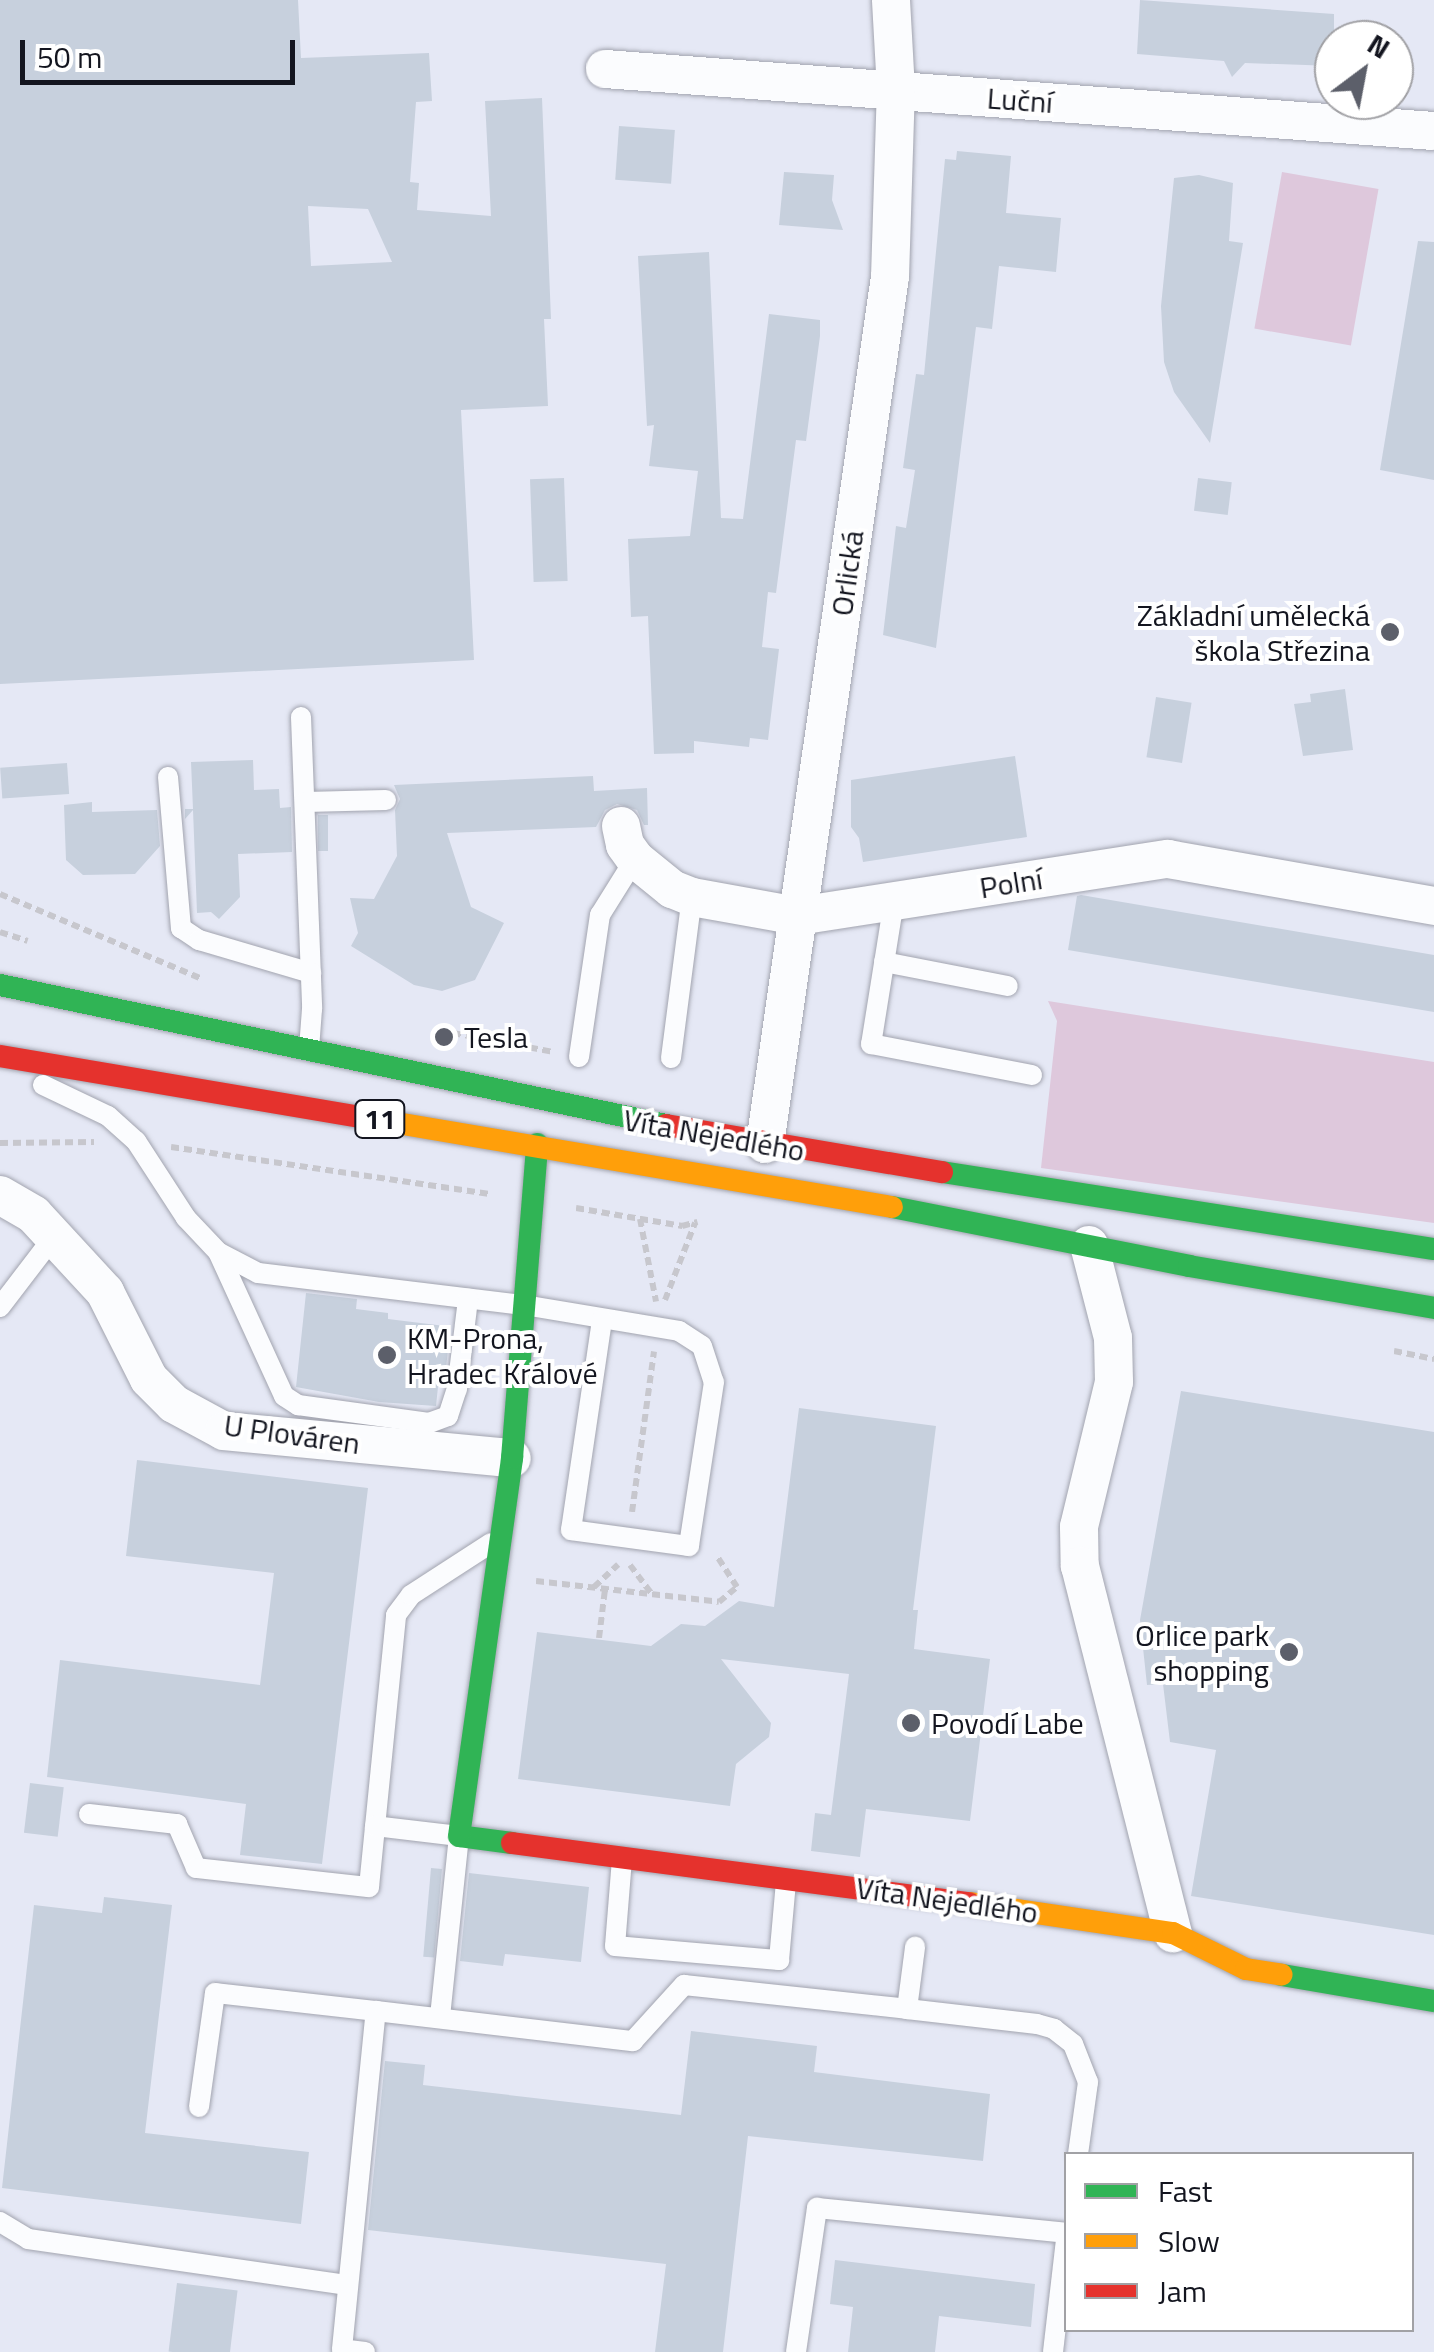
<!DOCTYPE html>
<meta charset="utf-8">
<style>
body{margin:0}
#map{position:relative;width:1434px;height:2352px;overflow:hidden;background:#e5e8f5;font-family:"Titillium Web",sans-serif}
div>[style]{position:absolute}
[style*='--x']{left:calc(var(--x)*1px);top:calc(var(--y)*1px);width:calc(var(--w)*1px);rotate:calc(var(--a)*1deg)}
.green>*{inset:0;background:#dec8dc;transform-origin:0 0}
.building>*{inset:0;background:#c7d0dd;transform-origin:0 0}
.path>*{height:6px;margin-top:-3px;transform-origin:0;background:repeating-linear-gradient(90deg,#c7c7cd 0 8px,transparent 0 13px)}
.roads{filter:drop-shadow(0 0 2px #a2a4af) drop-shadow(0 0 2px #a2a4af)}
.lane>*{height:20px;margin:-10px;padding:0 10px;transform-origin:10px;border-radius:10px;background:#fbfcfe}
.street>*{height:38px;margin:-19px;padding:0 19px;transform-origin:19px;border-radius:19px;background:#fbfcfe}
.fast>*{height:22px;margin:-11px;padding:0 11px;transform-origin:11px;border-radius:11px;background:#30b455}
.slow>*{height:22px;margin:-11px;padding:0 11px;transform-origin:11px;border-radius:11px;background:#ff9f0a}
.jam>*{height:22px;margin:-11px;padding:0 11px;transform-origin:11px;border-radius:11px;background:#e5322d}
.dots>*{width:28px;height:28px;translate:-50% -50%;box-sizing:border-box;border:5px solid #fff;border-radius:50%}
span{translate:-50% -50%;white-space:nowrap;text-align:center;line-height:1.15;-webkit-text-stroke:8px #fff;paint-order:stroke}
.shield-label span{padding:2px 8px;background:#fff;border:2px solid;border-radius:8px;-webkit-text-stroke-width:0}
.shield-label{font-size:28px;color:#13151f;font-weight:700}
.street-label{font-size:30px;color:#13151f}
.poi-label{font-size:30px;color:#13151f}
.right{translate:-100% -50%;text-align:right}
.left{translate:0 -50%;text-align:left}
.legend{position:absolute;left:1064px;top:2152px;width:350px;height:180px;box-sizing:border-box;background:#fff;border:2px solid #a1a1a5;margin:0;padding:12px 18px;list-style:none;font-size:30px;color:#13151f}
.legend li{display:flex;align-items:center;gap:20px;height:50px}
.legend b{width:50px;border:2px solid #a1a1a5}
.north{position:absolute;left:1314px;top:20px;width:100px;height:100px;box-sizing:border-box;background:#fff;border:2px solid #a1a1a5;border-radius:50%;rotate:32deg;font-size:28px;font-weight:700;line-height:40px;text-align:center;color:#13151f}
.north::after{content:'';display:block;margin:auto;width:35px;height:45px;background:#5c5f6a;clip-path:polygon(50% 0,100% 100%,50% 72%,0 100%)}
.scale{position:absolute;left:20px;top:40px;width:275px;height:45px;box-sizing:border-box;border:5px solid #13151f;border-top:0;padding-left:12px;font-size:30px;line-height:35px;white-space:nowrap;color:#13151f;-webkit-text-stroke:8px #fff;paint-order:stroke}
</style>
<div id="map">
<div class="green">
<i style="left:1282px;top:172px;width:98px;height:159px;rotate:10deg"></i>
<i style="clip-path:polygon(1048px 1001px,1434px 1062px,1434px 1223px,1041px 1168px,1057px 1021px)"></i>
</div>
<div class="building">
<i style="clip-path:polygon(evenodd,0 0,298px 0,301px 58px,429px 53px,432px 101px,416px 102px,410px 182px,419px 183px,417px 210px,491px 216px,485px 101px,542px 98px,551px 319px,544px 319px,548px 406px,461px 410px,474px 660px,0 684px,0 0,308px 206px,368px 209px,392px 262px,311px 266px,308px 206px)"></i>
<i style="clip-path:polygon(1140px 0,1334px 14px,1334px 66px,1245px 63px,1232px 77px,1224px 61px,1137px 54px)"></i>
<i style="left:619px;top:126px;width:56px;height:54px;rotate:4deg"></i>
<i style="clip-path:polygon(957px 151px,1011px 156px,1006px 213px,1061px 218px,1056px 272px,999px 266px,992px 329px,976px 327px,936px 648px,883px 635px,896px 526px,906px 528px,915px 470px,903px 468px,916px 374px,924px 375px,945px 159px,956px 160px)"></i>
<i style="clip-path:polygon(784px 172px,834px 175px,832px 200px,843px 230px,779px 225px)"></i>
<i style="clip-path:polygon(1199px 175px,1233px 183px,1229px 241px,1243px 243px,1210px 443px,1174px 392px,1164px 362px,1161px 306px,1174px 178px)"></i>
<i style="clip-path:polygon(1418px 241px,1434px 242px,1434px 480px,1380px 470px)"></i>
<i style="clip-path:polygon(709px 252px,721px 518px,743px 519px,769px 314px,820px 320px,820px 336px,806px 441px,796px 440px,776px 593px,768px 592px,762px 647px,779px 649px,768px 740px,750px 738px,749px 747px,694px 741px,694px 753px,654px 754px,648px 616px,631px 617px,628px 539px,690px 536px,698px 471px,649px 466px,654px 425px,647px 426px,638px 256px)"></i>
<i style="left:564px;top:478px;width:103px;height:34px;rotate:88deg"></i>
<i style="left:1198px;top:478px;width:34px;height:33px;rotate:7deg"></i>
<i style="clip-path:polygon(1345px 689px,1353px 750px,1303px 756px,1294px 704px,1311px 702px,1310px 694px)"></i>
<i style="left:1156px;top:697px;width:36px;height:61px;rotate:9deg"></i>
<i style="clip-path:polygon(1015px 756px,1027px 837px,863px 862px,859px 838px,851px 827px,851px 780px)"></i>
<i style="clip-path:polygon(253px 760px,254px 790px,279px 789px,280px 808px,291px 807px,292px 852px,238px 854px,240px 897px,219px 919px,211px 912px,197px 913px,193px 810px,185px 819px,185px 809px,193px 809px,191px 762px)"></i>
<i style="left:67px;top:763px;width:31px;height:67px;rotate:86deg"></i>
<i style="clip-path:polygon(593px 776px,594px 791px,647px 788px,648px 825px,644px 825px,637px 810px,617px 804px,605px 810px,596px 827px,447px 833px,471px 907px,504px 923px,475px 980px,442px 991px,414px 985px,351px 946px,358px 933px,350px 898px,374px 899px,397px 856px,395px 810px,400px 799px,394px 785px)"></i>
<i style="clip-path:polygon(92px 802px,92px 812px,157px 810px,160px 846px,135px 874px,83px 875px,66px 860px,64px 805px)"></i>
<i style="left:318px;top:815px;width:10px;height:36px"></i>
<i style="clip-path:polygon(1081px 895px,1434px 955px,1434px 1012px,1068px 950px,1077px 896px)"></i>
<i style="clip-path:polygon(306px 1293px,357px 1299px,356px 1309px,388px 1313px,388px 1319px,445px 1326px,445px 1331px,450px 1332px,444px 1386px,438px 1387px,436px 1406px,379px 1402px,296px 1387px)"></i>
<i style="clip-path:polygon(1181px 1391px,1434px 1432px,1434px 1935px,1191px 1896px,1216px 1750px,1170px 1742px,1163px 1684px,1147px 1685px,1140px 1620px)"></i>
<i style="clip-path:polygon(799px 1408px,936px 1426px,913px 1610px,918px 1610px,914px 1649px,990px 1659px,970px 1821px,866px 1809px,860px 1857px,811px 1851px,815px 1813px,831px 1815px,849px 1674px,721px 1659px,771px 1723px,769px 1737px,736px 1764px,730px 1806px,518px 1779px,537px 1632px,651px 1646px,681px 1624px,705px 1626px,739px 1601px,774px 1607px)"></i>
<i style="clip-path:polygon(137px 1460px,368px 1488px,322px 1864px,240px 1855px,246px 1804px,47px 1777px,60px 1660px,260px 1685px,274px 1573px,126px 1556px)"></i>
<i style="left:30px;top:1783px;width:34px;height:50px;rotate:7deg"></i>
<i style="left:431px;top:1868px;width:11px;height:89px;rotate:5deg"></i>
<i style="clip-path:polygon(469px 1873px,589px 1887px,581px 1962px,505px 1954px,503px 1966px,460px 1961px)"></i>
<i style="clip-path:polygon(104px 1897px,172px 1905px,145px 2133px,309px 2152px,301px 2224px,2px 2188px,34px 1905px,102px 1913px)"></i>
<i style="clip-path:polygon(691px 2031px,817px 2046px,814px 2072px,990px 2094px,983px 2161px,748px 2136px,723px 2352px,655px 2352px,666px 2264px,368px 2230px,385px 2061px,425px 2065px,423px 2085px,681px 2115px)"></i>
<i style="clip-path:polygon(835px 2260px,1035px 2284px,1031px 2327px,939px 2316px,935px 2352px,848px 2352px,853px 2307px,830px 2304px)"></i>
<i style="left:177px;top:2283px;width:61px;height:69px;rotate:7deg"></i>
</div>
<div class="path">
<i style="--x:0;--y:894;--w:219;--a:22.8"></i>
<i style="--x:0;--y:932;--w:29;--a:18"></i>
<i style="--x:453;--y:1033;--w:103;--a:10.7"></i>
<i style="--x:0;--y:1143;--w:94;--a:-0.6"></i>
<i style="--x:171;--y:1147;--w:322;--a:8.4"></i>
<i style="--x:576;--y:1208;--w:108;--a:9.6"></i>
<i style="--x:682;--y:1226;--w:16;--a:-15"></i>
<i style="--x:640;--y:1219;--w:84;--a:79"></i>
<i style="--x:665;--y:1300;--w:83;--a:-68.7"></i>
<i style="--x:1394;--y:1351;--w:41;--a:11.3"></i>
<i style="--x:632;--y:1512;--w:162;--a:-82.2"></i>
<i style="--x:630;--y:1565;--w:38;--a:53"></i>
<i style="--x:536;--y:1581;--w:184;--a:6.5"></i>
<i style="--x:719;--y:1602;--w:23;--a:-40"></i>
<i style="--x:737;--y:1587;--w:38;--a:-123"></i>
<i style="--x:594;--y:1587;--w:33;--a:-43"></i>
<i style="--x:599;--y:1638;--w:49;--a:-83"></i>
</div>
<div class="roads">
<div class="lane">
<i style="--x:301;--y:717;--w:292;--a:87.8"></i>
<i style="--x:312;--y:1009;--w:40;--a:94.3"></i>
<i style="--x:168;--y:777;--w:152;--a:85.1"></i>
<i style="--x:181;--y:928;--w:22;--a:34"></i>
<i style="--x:199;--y:940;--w:117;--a:16.4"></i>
<i style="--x:305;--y:802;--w:81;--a:-1.4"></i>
<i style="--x:894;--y:901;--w:145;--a:99.1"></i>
<i style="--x:871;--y:1044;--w:164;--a:10.9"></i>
<i style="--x:884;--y:962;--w:126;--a:11"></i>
<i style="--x:579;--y:1057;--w:144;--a:-81.6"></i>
<i style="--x:600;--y:915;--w:66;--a:-58"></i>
<i style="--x:671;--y:1058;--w:162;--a:-82.6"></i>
<i style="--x:43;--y:1085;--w:72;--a:25.5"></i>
<i style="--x:108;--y:1116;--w:38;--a:42"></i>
<i style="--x:136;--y:1141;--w:92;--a:57"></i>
<i style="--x:186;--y:1218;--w:47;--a:46.7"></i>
<i style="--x:218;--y:1252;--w:45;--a:27.7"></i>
<i style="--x:258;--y:1273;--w:268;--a:6.9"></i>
<i style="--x:524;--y:1305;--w:157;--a:9.5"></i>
<i style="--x:679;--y:1331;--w:27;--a:33"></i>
<i style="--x:702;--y:1346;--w:38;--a:72"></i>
<i style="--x:714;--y:1382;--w:166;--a:98.7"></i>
<i style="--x:689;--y:1546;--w:119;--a:-172.3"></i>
<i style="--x:571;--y:1530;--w:213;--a:-81.6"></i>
<i style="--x:219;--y:1254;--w:156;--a:65.4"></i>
<i style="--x:284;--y:1396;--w:17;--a:33"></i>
<i style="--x:298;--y:1405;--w:132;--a:7.8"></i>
<i style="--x:429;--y:1423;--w:20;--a:-20"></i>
<i style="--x:448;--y:1416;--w:28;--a:-72"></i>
<i style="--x:457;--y:1389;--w:91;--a:-83"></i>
<i style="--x:0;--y:1307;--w:91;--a:-52.6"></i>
<i style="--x:89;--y:1814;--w:89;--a:6.5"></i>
<i style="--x:177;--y:1824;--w:48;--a:66.6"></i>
<i style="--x:196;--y:1868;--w:174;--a:6.3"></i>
<i style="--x:369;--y:1887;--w:273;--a:-84.3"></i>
<i style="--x:396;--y:1615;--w:25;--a:-53"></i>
<i style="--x:411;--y:1595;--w:95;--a:-33"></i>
<i style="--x:375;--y:1826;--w:85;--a:6.8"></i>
<i style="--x:459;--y:1836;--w:183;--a:96"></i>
<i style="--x:622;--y:1859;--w:87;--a:94.6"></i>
<i style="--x:615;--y:1946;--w:165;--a:4.9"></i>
<i style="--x:779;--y:1960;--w:78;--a:-84.9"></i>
<i style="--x:907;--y:2009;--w:131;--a:6.6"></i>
<i style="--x:1037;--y:2024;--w:18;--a:16"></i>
<i style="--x:1054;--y:2029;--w:24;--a:38"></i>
<i style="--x:1073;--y:2044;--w:41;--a:68.5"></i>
<i style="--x:1088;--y:2082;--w:73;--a:97.9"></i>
<i style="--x:199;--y:2107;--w:115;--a:-82"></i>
<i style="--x:215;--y:1993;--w:162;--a:6.4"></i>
<i style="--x:0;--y:2222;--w:33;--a:31"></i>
<i style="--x:28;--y:2239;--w:323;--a:8.2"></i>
<i style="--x:365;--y:2352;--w:23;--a:-173"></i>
<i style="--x:342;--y:2349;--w:340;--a:-84.3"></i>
<i style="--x:376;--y:2011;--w:259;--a:6.7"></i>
<i style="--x:633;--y:2041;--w:76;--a:-47.7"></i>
<i style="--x:684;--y:1985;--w:224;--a:6.1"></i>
<i style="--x:907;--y:2009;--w:63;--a:-82.6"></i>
<i style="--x:796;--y:2352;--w:146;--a:-81.7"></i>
<i style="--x:817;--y:2208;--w:250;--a:5.7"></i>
<i style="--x:1053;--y:2352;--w:114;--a:-83.4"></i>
</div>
<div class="street">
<i style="--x:605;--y:69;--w:831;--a:4.28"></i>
<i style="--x:621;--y:826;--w:19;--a:78"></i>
<i style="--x:625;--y:845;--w:17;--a:54"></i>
<i style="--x:635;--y:859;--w:48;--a:39"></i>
<i style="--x:672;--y:889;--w:22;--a:22"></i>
<i style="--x:692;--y:897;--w:108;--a:10.2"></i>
<i style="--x:798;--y:916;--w:374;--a:-8.8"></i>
<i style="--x:1168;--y:859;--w:270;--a:10"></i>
<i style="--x:765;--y:1144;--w:876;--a:-81.8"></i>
<i style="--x:890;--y:277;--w:187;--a:-88.2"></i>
<i style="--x:896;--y:90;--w:90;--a:-93.2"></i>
<i style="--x:0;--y:1195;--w:39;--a:30"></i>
<i style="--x:34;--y:1215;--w:105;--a:47.3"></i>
<i style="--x:105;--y:1292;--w:97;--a:63.2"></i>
<i style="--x:149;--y:1379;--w:35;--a:45"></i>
<i style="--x:174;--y:1404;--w:57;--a:28.4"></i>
<i style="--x:224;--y:1431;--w:289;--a:5.4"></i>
<i style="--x:1089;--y:1245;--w:96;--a:75.5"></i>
<i style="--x:1113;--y:1338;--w:44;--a:88.7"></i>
<i style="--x:1114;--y:1382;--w:149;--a:103.6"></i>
<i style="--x:1079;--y:1527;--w:39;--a:89"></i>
<i style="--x:1080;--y:1566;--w:379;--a:75.8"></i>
</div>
<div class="fast">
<i style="--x:0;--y:985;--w:681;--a:11.87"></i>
<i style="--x:942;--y:1172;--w:498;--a:8.9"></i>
<i style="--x:892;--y:1207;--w:303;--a:11.2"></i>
<i style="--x:1189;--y:1266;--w:249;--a:9.7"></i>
<i style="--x:512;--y:1843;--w:53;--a:-172.5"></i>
<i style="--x:459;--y:1836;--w:382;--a:-82"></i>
<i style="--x:512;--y:1458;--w:315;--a:-85.4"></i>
<i style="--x:1282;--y:1975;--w:154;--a:9.7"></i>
</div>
<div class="slow">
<i style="--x:391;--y:1122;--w:508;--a:9.63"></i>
<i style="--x:969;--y:1903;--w:206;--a:8.4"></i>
<i style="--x:1173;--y:1933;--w:81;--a:26.3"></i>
<i style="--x:1246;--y:1969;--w:36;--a:9"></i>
</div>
<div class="jam">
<i style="--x:0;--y:1056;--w:397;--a:9.6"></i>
<i style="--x:666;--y:1125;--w:280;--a:9.7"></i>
<i style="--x:512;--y:1843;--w:461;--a:7.5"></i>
</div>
</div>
<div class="dots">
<i style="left:1390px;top:632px;background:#5c5f6a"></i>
<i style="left:444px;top:1037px;background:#5c5f6a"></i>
<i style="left:387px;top:1355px;background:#5c5f6a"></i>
<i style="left:1289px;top:1652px;background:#5c5f6a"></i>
<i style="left:911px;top:1723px;background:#5c5f6a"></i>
</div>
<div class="shield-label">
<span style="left:380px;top:1119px">11</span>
</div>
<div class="street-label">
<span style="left:1020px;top:100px;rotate:4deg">Luční</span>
<span style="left:847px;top:573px;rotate:-82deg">Orlická</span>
<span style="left:1011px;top:883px;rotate:-9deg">Polní</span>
<span style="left:714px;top:1135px;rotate:10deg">Víta Nejedlého</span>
<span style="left:292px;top:1434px;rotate:8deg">U Plováren</span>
<span style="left:947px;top:1900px;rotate:8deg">Víta Nejedlého</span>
</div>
<div class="poi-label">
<span class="right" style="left:1370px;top:632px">Základní umělecká<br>škola Střezina</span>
<span class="left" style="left:464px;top:1037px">Tesla</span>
<span class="left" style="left:407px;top:1355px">KM-Prona,<br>Hradec Králové</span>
<span class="right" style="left:1269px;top:1652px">Orlice park<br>shopping</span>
<span class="left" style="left:931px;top:1723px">Povodí Labe</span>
</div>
<ul class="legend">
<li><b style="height:12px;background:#30b455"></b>Fast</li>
<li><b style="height:12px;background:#ff9f0a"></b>Slow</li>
<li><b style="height:12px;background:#e5322d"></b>Jam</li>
</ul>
<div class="north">N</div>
<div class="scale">50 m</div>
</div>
